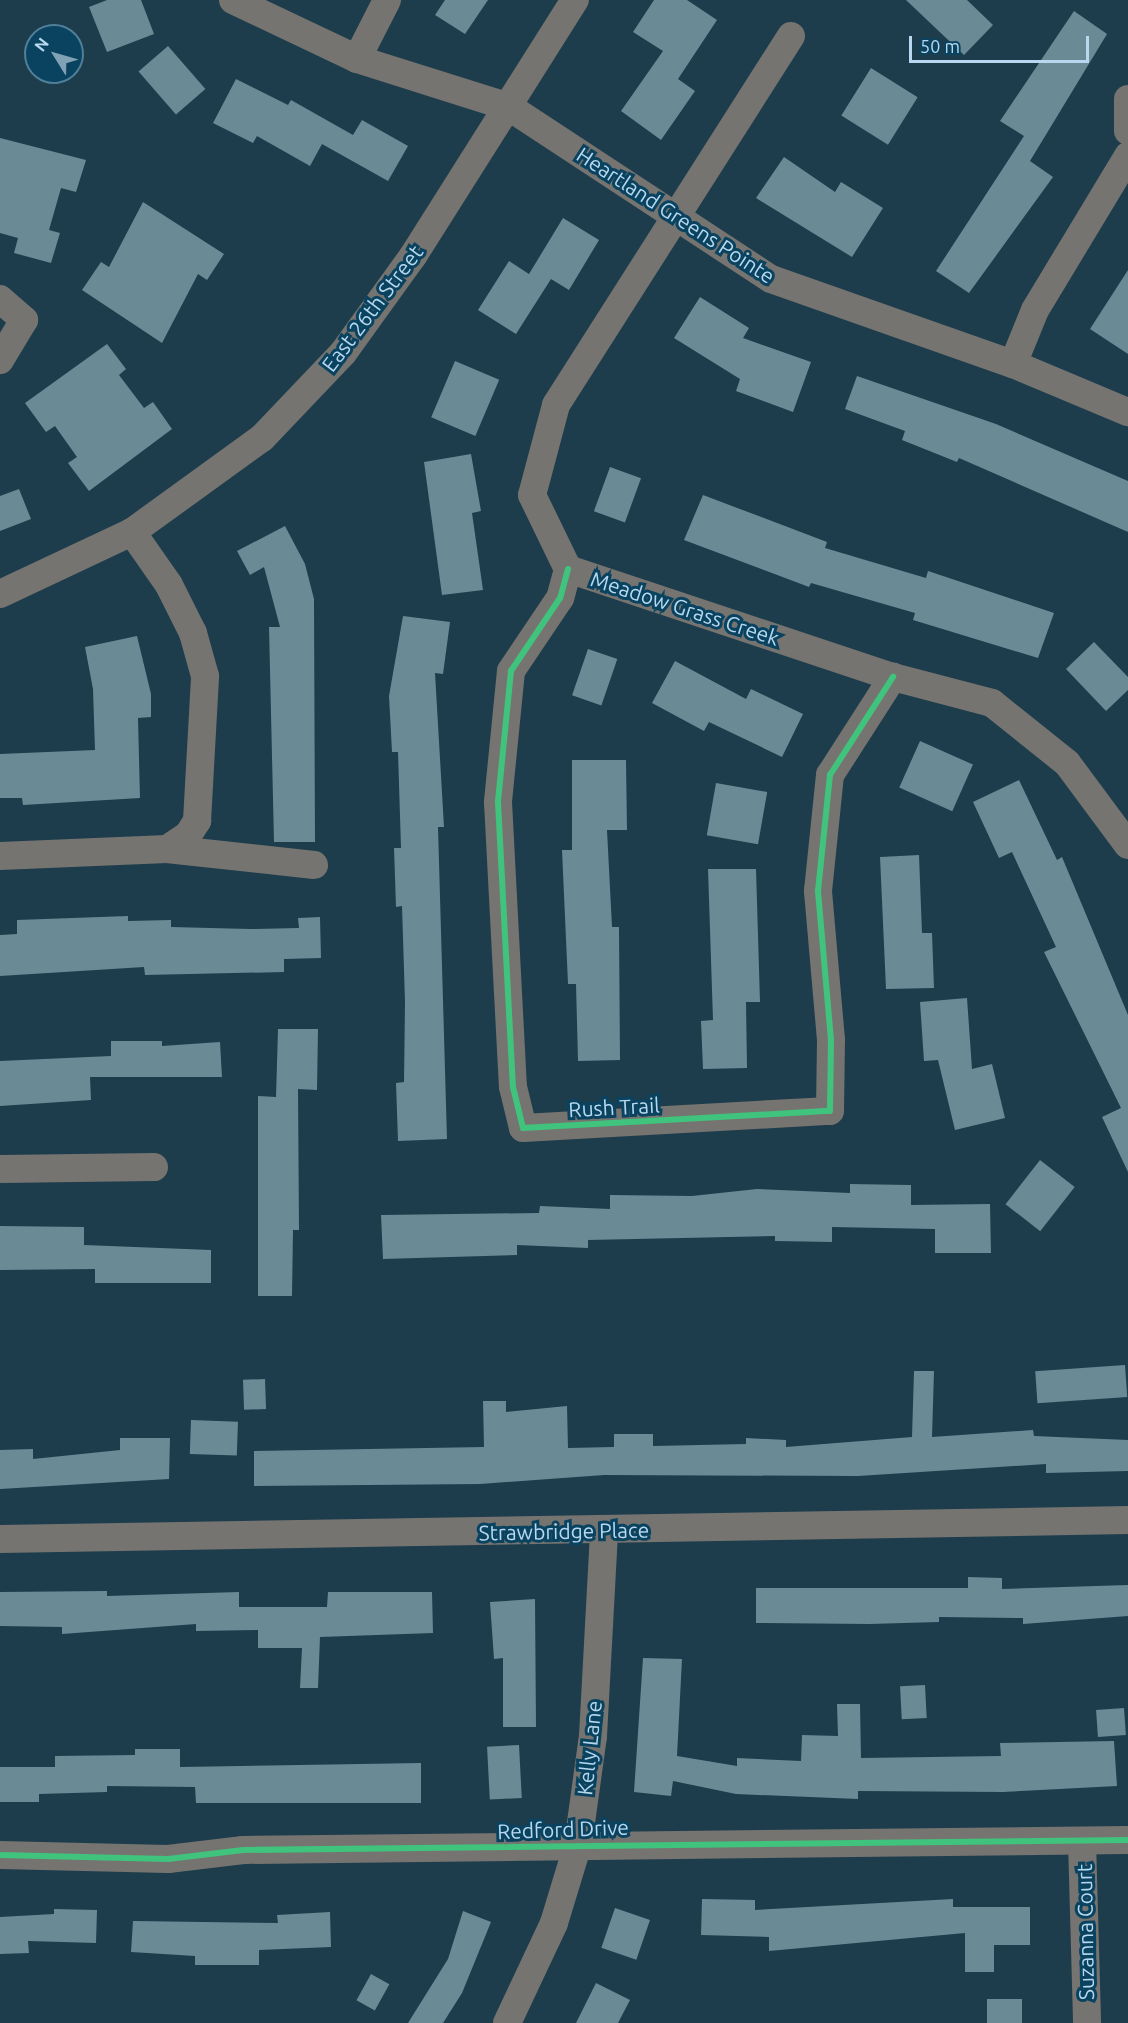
<!DOCTYPE html>
<style>
body{margin:0}
#map{position:relative;width:1128px;height:2023px;overflow:hidden;background:#1e3d4c;font-family:Ubuntu,sans-serif}
div>[style]{position:absolute}
[style*='--x']{left:calc(var(--x)*1px);top:calc(var(--y)*1px);width:calc(var(--w)*1px);rotate:calc(var(--a)*1deg)}
.building>*{inset:0;background:#6a8a96;transform-origin:0 0}
.minor>*{height:28px;margin:-14px;padding:0 14px;transform-origin:14px;border-radius:14px;background:#767470}
.cycleway>*{height:6px;margin:-3px;padding:0 3px;transform-origin:3px;border-radius:3px;background:#40c37c}
span{translate:-50% -50%;white-space:nowrap;text-align:center;line-height:1.15;-webkit-text-stroke:6px #0a4360;paint-order:stroke}
.street-label{font-size:21px;color:#b7d8ee}
.north{position:absolute;left:24px;top:24px;width:60px;height:60px;box-sizing:border-box;background:#0a4360;border:2px solid #4f7f99;border-radius:50%;rotate:307deg;font-size:16px;font-weight:700;line-height:24px;text-align:center;color:#b7d8ee}
.north::after{content:'';display:block;margin:auto;width:21px;height:27px;background:#81a2b5;clip-path:polygon(50% 0,100% 100%,50% 72%,0 100%)}
.scale{position:absolute;left:909px;top:36px;width:180px;height:27px;box-sizing:border-box;border:3px solid #b7d8ee;border-top:0;padding-left:8px;font-size:18px;line-height:21px;white-space:nowrap;color:#b7d8ee;-webkit-text-stroke:4px #0a4360;paint-order:stroke}
</style>
<div id="map">
<div class="building">
<i style="clip-path:polygon(107px 0,141px 0,154px 34px,107px 52px,89px 7px)"></i>
<i style="clip-path:polygon(445px 0,488px 0,465px 34px,435px 15px)"></i>
<i style="clip-path:polygon(654px 0,687px 0,717px 20px,678px 79px,695px 91px,661px 140px,621px 111px,663px 51px,633px 32px)"></i>
<i style="clip-path:polygon(906px 0,967px 0,993px 25px,964px 55px)"></i>
<i style="clip-path:polygon(1074px 11px,1107px 34px,1030px 161px,1053px 177px,969px 293px,936px 271px,1024px 136px,1000px 121px)"></i>
<i style="left:168px;top:46px;width:57px;height:39px;rotate:49deg"></i>
<i style="left:871px;top:68px;width:55px;height:56px;rotate:32deg"></i>
<i style="clip-path:polygon(236px 79px,288px 105px,291px 100px,353px 135px,362px 120px,408px 146px,388px 181px,322px 144px,310px 166px,257px 136px,253px 143px,213px 123px)"></i>
<i style="clip-path:polygon(0 138px,86px 160px,76px 192px,61px 188px,49px 230px,60px 233px,51px 263px,14px 253px,18px 238px,0 233px)"></i>
<i style="clip-path:polygon(784px 157px,835px 192px,841px 182px,883px 208px,852px 257px,756px 198px)"></i>
<i style="clip-path:polygon(143px 202px,224px 254px,207px 280px,198px 274px,162px 343px,82px 290px,101px 262px,109px 267px)"></i>
<i style="clip-path:polygon(563px 218px,599px 240px,569px 290px,551px 279px,516px 334px,478px 310px,509px 261px,529px 274px)"></i>
<i style="clip-path:polygon(1128px 270px,1128px 354px,1090px 329px)"></i>
<i style="clip-path:polygon(700px 297px,749px 328px,743px 338px,811px 362px,793px 412px,736px 391px,740px 379px,674px 338px)"></i>
<i style="clip-path:polygon(107px 344px,126px 369px,119px 375px,144px 408px,153px 402px,172px 429px,89px 491px,68px 463px,77px 457px,55px 426px,46px 432px,25px 403px)"></i>
<i style="left:455px;top:361px;width:48px;height:61px;rotate:23deg"></i>
<i style="clip-path:polygon(857px 376px,996px 424px,1128px 481px,1128px 532px,959px 458px,957px 462px,902px 440px,905px 431px,845px 409px)"></i>
<i style="clip-path:polygon(471px 454px,481px 511px,472px 513px,483px 590px,442px 595px,424px 462px)"></i>
<i style="left:610px;top:467px;width:33px;height:47px;rotate:20deg"></i>
<i style="clip-path:polygon(19px 489px,31px 519px,0 531px,0 496px)"></i>
<i style="clip-path:polygon(703px 495px,827px 542px,825px 548px,926px 578px,928px 571px,1054px 613px,1038px 658px,913px 620px,915px 613px,811px 583px,809px 587px,684px 540px)"></i>
<i style="clip-path:polygon(285px 526px,305px 564px,314px 599px,315px 842px,274px 842px,269px 627px,280px 627px,264px 567px,250px 575px,237px 551px)"></i>
<i style="clip-path:polygon(403px 616px,450px 622px,443px 674px,435px 673px,444px 827px,438px 827px,447px 1139px,398px 1141px,396px 1083px,404px 1082px,405px 1002px,402px 906px,396px 907px,394px 848px,401px 848px,398px 752px,392px 752px,389px 696px)"></i>
<i style="clip-path:polygon(137px 636px,151px 694px,151px 717px,138px 718px,140px 798px,23px 805px,22px 798px,0 798px,0 754px,95px 750px,93px 689px,85px 647px)"></i>
<i style="clip-path:polygon(1094px 642px,1128px 677px,1128px 690px,1106px 711px,1066px 669px)"></i>
<i style="left:588px;top:649px;width:31px;height:49px;rotate:19deg"></i>
<i style="clip-path:polygon(675px 661px,746px 699px,751px 689px,803px 714px,782px 757px,709px 722px,704px 731px,652px 703px)"></i>
<i style="left:920px;top:741px;width:58px;height:51px;rotate:24deg"></i>
<i style="clip-path:polygon(572px 760px,626px 760px,627px 830px,607px 830px,612px 927px,619px 927px,620px 1060px,578px 1061px,576px 984px,568px 984px,562px 850px,572px 850px)"></i>
<i style="clip-path:polygon(1019px 780px,1057px 860px,1062px 857px,1128px 1015px,1128px 1172px,1102px 1117px,1121px 1108px,1044px 952px,1056px 947px,1012px 852px,999px 858px,973px 802px)"></i>
<i style="left:716px;top:783px;width:52px;height:53px;rotate:10deg"></i>
<i style="clip-path:polygon(919px 855px,922px 933px,932px 933px,934px 988px,886px 989px,880px 857px)"></i>
<i style="clip-path:polygon(708px 869px,756px 869px,760px 1002px,746px 1002px,747px 1068px,703px 1069px,701px 1021px,713px 1020px)"></i>
<i style="clip-path:polygon(128px 916px,128px 921px,171px 920px,171px 927px,250px 929px,299px 928px,298px 918px,320px 917px,321px 958px,284px 959px,284px 972px,145px 975px,144px 967px,0 976px,0 935px,17px 934px,17px 920px)"></i>
<i style="clip-path:polygon(967px 998px,972px 1069px,992px 1064px,1005px 1118px,955px 1130px,938px 1060px,924px 1061px,920px 1002px)"></i>
<i style="clip-path:polygon(278px 1029px,318px 1029px,317px 1090px,298px 1089px,299px 1230px,293px 1230px,292px 1296px,258px 1296px,258px 1096px,276px 1097px)"></i>
<i style="clip-path:polygon(111px 1041px,162px 1041px,162px 1046px,220px 1042px,222px 1077px,90px 1077px,91px 1100px,0 1106px,0 1061px,111px 1056px)"></i>
<i style="left:1040px;top:1160px;width:44px;height:56px;rotate:38deg"></i>
<i style="clip-path:polygon(850px 1184px,911px 1185px,911px 1205px,990px 1204px,991px 1253px,935px 1253px,935px 1229px,832px 1227px,832px 1242px,775px 1241px,775px 1236px,588px 1240px,588px 1248px,517px 1245px,517px 1255px,383px 1259px,381px 1215px,539px 1213px,540px 1206px,610px 1209px,610px 1195px,692px 1196px,757px 1189px,850px 1193px)"></i>
<i style="clip-path:polygon(0 1226px,84px 1227px,84px 1245px,211px 1250px,211px 1283px,95px 1283px,95px 1269px,0 1270px)"></i>
<i style="left:1125px;top:1365px;width:32px;height:90px;rotate:86deg"></i>
<i style="clip-path:polygon(914px 1371px,934px 1371px,932px 1437px,1033px 1430px,1034px 1436px,1128px 1440px,1128px 1471px,1046px 1473px,1046px 1464px,858px 1476px,604px 1475px,480px 1484px,254px 1486px,254px 1451px,484px 1447px,483px 1401px,506px 1401px,506px 1412px,567px 1406px,568px 1448px,614px 1447px,614px 1434px,653px 1434px,653px 1446px,746px 1444px,746px 1438px,786px 1440px,786px 1447px,912px 1437px)"></i>
<i style="left:265px;top:1379px;width:30px;height:22px;rotate:88deg"></i>
<i style="left:191px;top:1420px;width:47px;height:34px;rotate:2deg"></i>
<i style="clip-path:polygon(120px 1438px,170px 1438px,169px 1479px,0 1489px,0 1450px,33px 1449px,33px 1459px,120px 1450px)"></i>
<i style="clip-path:polygon(968px 1577px,1002px 1578px,1002px 1589px,1128px 1585px,1128px 1616px,1023px 1624px,1023px 1618px,939px 1617px,939px 1622px,869px 1624px,756px 1623px,756px 1588px,968px 1588px)"></i>
<i style="clip-path:polygon(107px 1591px,107px 1596px,239px 1592px,239px 1607px,327px 1607px,328px 1592px,432px 1592px,433px 1633px,320px 1637px,318px 1688px,300px 1688px,302px 1648px,258px 1648px,258px 1630px,196px 1631px,196px 1624px,62px 1634px,62px 1627px,0 1626px,0 1592px)"></i>
<i style="clip-path:polygon(535px 1599px,536px 1727px,503px 1727px,503px 1658px,494px 1659px,490px 1602px)"></i>
<i style="clip-path:polygon(643px 1658px,682px 1659px,677px 1756px,737px 1766px,737px 1758px,801px 1761px,802px 1735px,838px 1736px,837px 1704px,860px 1704px,861px 1758px,1001px 1756px,1000px 1743px,1114px 1741px,1117px 1786px,1003px 1792px,858px 1791px,858px 1799px,736px 1794px,673px 1781px,671px 1796px,634px 1792px)"></i>
<i style="left:925px;top:1685px;width:33px;height:25px;rotate:87deg"></i>
<i style="left:1124px;top:1708px;width:27px;height:28px;rotate:86deg"></i>
<i style="left:519px;top:1745px;width:53px;height:32px;rotate:87deg"></i>
<i style="clip-path:polygon(135px 1749px,180px 1749px,180px 1767px,421px 1763px,421px 1803px,196px 1803px,195px 1787px,107px 1786px,107px 1792px,39px 1794px,39px 1802px,0 1802px,0 1767px,55px 1767px,55px 1756px,135px 1755px)"></i>
<i style="clip-path:polygon(702px 1899px,755px 1900px,755px 1910px,953px 1899px,953px 1907px,1030px 1907px,1030px 1945px,994px 1945px,994px 1972px,965px 1972px,965px 1933px,769px 1951px,769px 1937px,701px 1935px)"></i>
<i style="left:615px;top:1908px;width:37px;height:42px;rotate:19deg"></i>
<i style="clip-path:polygon(54px 1909px,97px 1910px,96px 1943px,28px 1941px,29px 1953px,0 1954px,0 1917px,54px 1914px)"></i>
<i style="clip-path:polygon(463px 1911px,491px 1922px,462px 1993px,443px 2023px,408px 2023px,448px 1959px)"></i>
<i style="clip-path:polygon(330px 1912px,331px 1947px,259px 1950px,259px 1965px,195px 1965px,195px 1956px,131px 1952px,133px 1921px,278px 1923px,277px 1915px)"></i>
<i style="left:371px;top:1974px;width:21px;height:30px;rotate:29deg"></i>
<i style="clip-path:polygon(596px 1983px,630px 2000px,618px 2023px,576px 2023px)"></i>
<i style="left:987px;top:1999px;width:35px;height:24px"></i>
</div>
<div class="minor">
<i style="--x:233;--y:0;--w:137;--a:25.4"></i>
<i style="--x:357;--y:59;--w:159;--a:17.5"></i>
<i style="--x:509;--y:107;--w:313;--a:33.3"></i>
<i style="--x:771;--y:279;--w:256;--a:19.4"></i>
<i style="--x:1013;--y:364;--w:125;--a:22.7"></i>
<i style="--x:791;--y:36;--w:437;--a:122.5"></i>
<i style="--x:556;--y:405;--w:93;--a:104.9"></i>
<i style="--x:532;--y:495;--w:82;--a:64.1"></i>
<i style="--x:568;--y:569;--w:342;--a:18.4"></i>
<i style="--x:893;--y:677;--w:102;--a:14.7"></i>
<i style="--x:992;--y:703;--w:96;--a:38.7"></i>
<i style="--x:1067;--y:763;--w:102;--a:53.4"></i>
<i style="--x:357;--y:59;--w:66;--a:-63"></i>
<i style="--x:1128;--y:99;--w:32;--a:90"></i>
<i style="--x:0;--y:299;--w:32;--a:41"></i>
<i style="--x:24;--y:320;--w:47;--a:121"></i>
<i style="--x:1013;--y:364;--w:58;--a:-67.8"></i>
<i style="--x:1035;--y:310;--w:180;--a:-58.9"></i>
<i style="--x:568;--y:569;--w:30;--a:105"></i>
<i style="--x:560;--y:598;--w:88;--a:123.9"></i>
<i style="--x:511;--y:671;--w:132;--a:95.7"></i>
<i style="--x:498;--y:802;--w:285;--a:87"></i>
<i style="--x:513;--y:1087;--w:42;--a:76.3"></i>
<i style="--x:523;--y:1128;--w:307;--a:-3.2"></i>
<i style="--x:830;--y:1111;--w:71;--a:-89.2"></i>
<i style="--x:831;--y:1040;--w:150;--a:-95"></i>
<i style="--x:818;--y:891;--w:117;--a:-84.1"></i>
<i style="--x:830;--y:775;--w:117;--a:-57.3"></i>
<i style="--x:0;--y:594;--w:146;--a:-25.2"></i>
<i style="--x:132;--y:532;--w:160;--a:-35.9"></i>
<i style="--x:262;--y:438;--w:117;--a:-46.4"></i>
<i style="--x:343;--y:353;--w:120;--a:-54.2"></i>
<i style="--x:413;--y:256;--w:303;--a:-57.7"></i>
<i style="--x:167;--y:849;--w:148;--a:6.2"></i>
<i style="--x:0;--y:856;--w:167;--a:-2.4"></i>
<i style="--x:167;--y:849;--w:25;--a:-34"></i>
<i style="--x:188;--y:835;--w:17;--a:-57"></i>
<i style="--x:197;--y:821;--w:145;--a:-86.8"></i>
<i style="--x:205;--y:676;--w:45;--a:-105.6"></i>
<i style="--x:193;--y:633;--w:54;--a:-116.6"></i>
<i style="--x:169;--y:585;--w:65;--a:-124.9"></i>
<i style="--x:0;--y:1169;--w:154;--a:-0.7"></i>
<i style="--x:0;--y:1539;--w:1128;--a:-0.96"></i>
<i style="--x:1082;--y:1841;--w:182;--a:88.4"></i>
<i style="--x:0;--y:1855;--w:168;--a:1.4"></i>
<i style="--x:168;--y:1859;--w:76;--a:-6.8"></i>
<i style="--x:243;--y:1850;--w:885;--a:-0.65"></i>
<i style="--x:507;--y:2023;--w:110;--a:-64.8"></i>
<i style="--x:554;--y:1923;--w:83;--a:-73.1"></i>
<i style="--x:578;--y:1844;--w:109;--a:-82.1"></i>
<i style="--x:593;--y:1736;--w:205;--a:-86.9"></i>
</div>
<div class="cycleway">
<i style="--x:568;--y:569;--w:30;--a:105"></i>
<i style="--x:560;--y:598;--w:88;--a:123.9"></i>
<i style="--x:511;--y:671;--w:132;--a:95.7"></i>
<i style="--x:498;--y:802;--w:285;--a:87"></i>
<i style="--x:513;--y:1087;--w:42;--a:76.3"></i>
<i style="--x:523;--y:1128;--w:307;--a:-3.2"></i>
<i style="--x:830;--y:1111;--w:71;--a:-89.2"></i>
<i style="--x:831;--y:1040;--w:150;--a:-95"></i>
<i style="--x:818;--y:891;--w:117;--a:-84.1"></i>
<i style="--x:830;--y:775;--w:117;--a:-57.3"></i>
<i style="--x:0;--y:1855;--w:168;--a:1.4"></i>
<i style="--x:168;--y:1859;--w:76;--a:-6.8"></i>
<i style="--x:243;--y:1850;--w:885;--a:-0.65"></i>
</div>
<div class="street-label">
<span style="left:676px;top:215px;rotate:33deg">Heartland Greens Pointe</span>
<span style="left:372px;top:308px;rotate:-53deg">East 26th Street</span>
<span style="left:685px;top:608px;rotate:18deg">Meadow Grass Creek</span>
<span style="left:614px;top:1107px;rotate:-3deg">Rush Trail</span>
<span style="left:564px;top:1531px;rotate:-1deg">Strawbridge Place</span>
<span style="left:589px;top:1748px;rotate:-84deg">Kelly Lane</span>
<span style="left:563px;top:1829px;rotate:-2deg">Redford Drive</span>
<span style="left:1085px;top:1932px;rotate:-91deg">Suzanna Court</span>
</div>
<div class="north">N</div>
<div class="scale">50 m</div>
</div>
